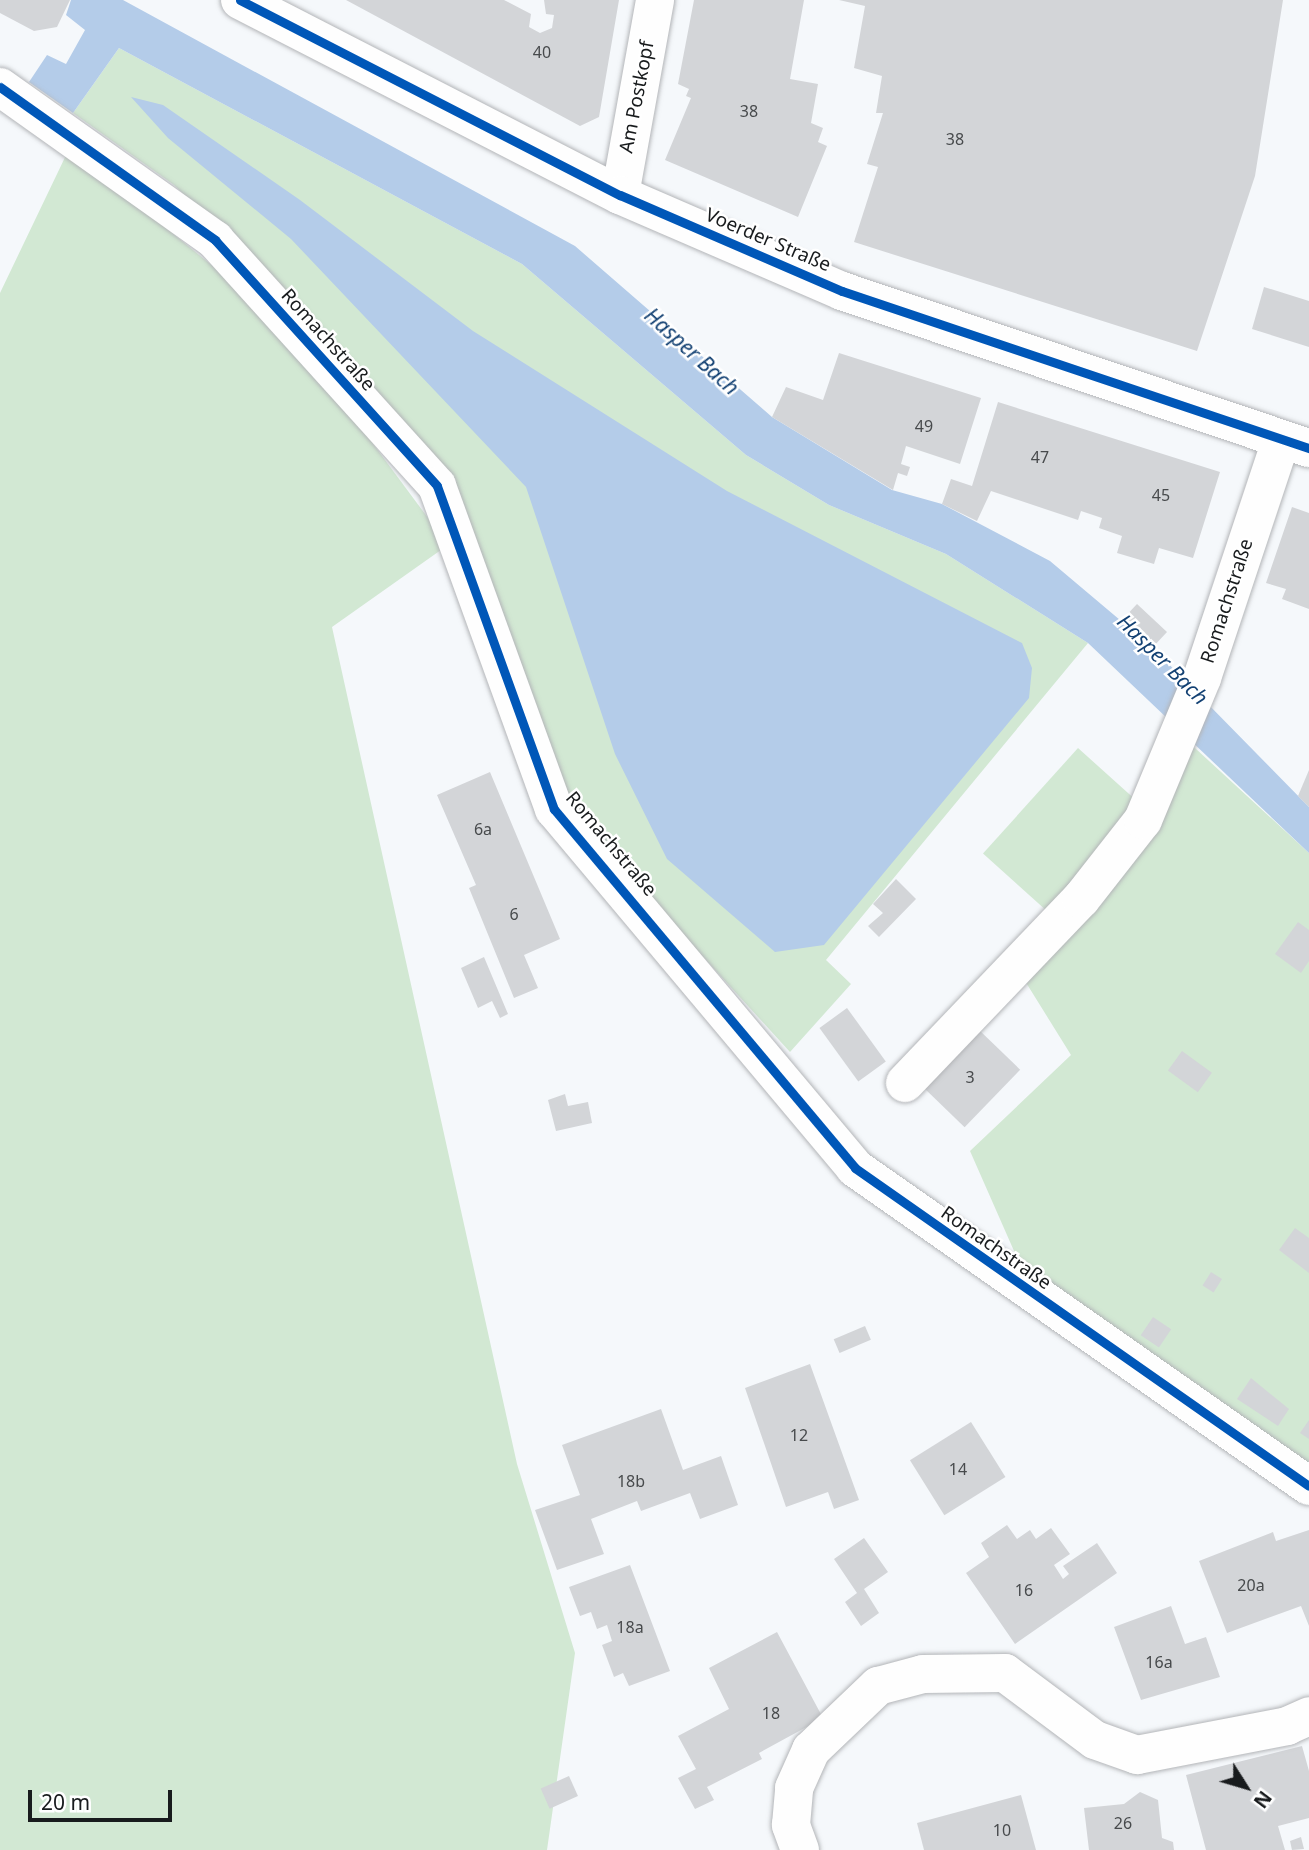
<!DOCTYPE html>
<meta charset="utf-8">
<style>
body{margin:0}
#map{position:relative;width:1309px;height:1850px;overflow:hidden;background:#f5f8fb;font-family:"Noto Sans",sans-serif}
div>[style]{position:absolute}
[style*='--x']{left:calc(var(--x)*1px);top:calc(var(--y)*1px);width:calc(var(--w)*1px);rotate:calc(var(--a)*1deg)}
.green>*{inset:0;background:#d2e8d3;transform-origin:0 0}
.water>*{inset:0;background:#b4cce9}
.building>*{inset:0;background:#d3d5d8;transform-origin:0 0}
.roads{filter:drop-shadow(0 0 2px #b3b5b8) drop-shadow(0 0 2px #b3b5b8)}
.street>*{height:38px;margin:-19px;padding:0 19px;transform-origin:19px;border-radius:19px;background:#fefefe}
.secondary>*{height:38px;margin:-19px;padding:0 19px;transform-origin:19px;border-radius:19px;background:#fefefe}
.cycleway>*{height:9px;margin:-4.5px;padding:0 4.5px;transform-origin:4.5px;border-radius:4.5px;background:#0057b8}
span{translate:-50% -50%;white-space:nowrap;text-align:center;line-height:1.15;-webkit-text-stroke:5px #fff;paint-order:stroke}
.number-label{font-size:16px;color:#474a4c}
.number-label span{-webkit-text-stroke-width:0}
.street-label{font-size:19px;color:#181b1d}
.water-label{font-size:21px;color:#134173;font-style:italic}
.north{position:absolute;left:1211px;top:1752px;width:70px;height:70px;-webkit-text-stroke:5px #fff;paint-order:stroke;rotate:127deg;font-size:19px;font-weight:700;line-height:28px;text-align:center;color:#181b1d}
.north::after{content:'';display:block;margin:auto;width:24px;height:32px;background:#181b1d;clip-path:polygon(50% 0,100% 100%,50% 72%,0 100%)}
.scale{position:absolute;left:28px;top:1790px;width:144px;height:32px;box-sizing:border-box;border:4px solid #181b1d;border-top:0;padding-left:9px;font-size:21px;line-height:24px;white-space:nowrap;color:#181b1d;-webkit-text-stroke:5px #fff;paint-order:stroke}
</style>
<div id="map">
<div class="green">
<i style="clip-path:polygon(119px 48px,522px 264px,746px 455px,829px 505px,946px 554px,1088px 643px,826px 960px,851px 984px,790px 1052px,569px 810px,459px 516px,292px 297px,174px 185px,73px 113px)"></i>
<i style="clip-path:polygon(69px 149px,285px 325px,448px 545px,332px 627px,517px 1464px,575px 1653px,547px 1850px,0 1850px,0 293px)"></i>
<i style="clip-path:polygon(1183px 737px,1309px 853px,1309px 1468px,1022px 1269px,970px 1151px,1071px 1055px,1025px 981px)"></i>
<i style="left:1078px;top:748px;width:86px;height:142px;rotate:42deg"></i>
</div>
<div class="water">
<i style="clip-path:polygon(71px 0,123px 0,575px 246px,772px 417px,892px 490px,942px 504px,1050px 561px,1152px 647px,1309px 807px,1309px 853px,1088px 643px,946px 554px,829px 505px,746px 455px,522px 264px,119px 48px,73px 113px,29px 82px,47px 55px,66px 64px,85px 30px,66px 15px)"></i>
<i style="clip-path:polygon(131px 97px,163px 105px,300px 200px,473px 331px,727px 491px,1022px 643px,1032px 668px,1029px 698px,824px 945px,775px 952px,667px 859px,615px 754px,526px 487px,291px 239px,168px 138px)"></i>
</div>
<div class="building">
<i style="clip-path:polygon(0 0,70px 0,57px 27px,34px 31px,0 13px)"></i>
<i style="clip-path:polygon(346px 0,504px 0,531px 14px,529px 27px,540px 33px,552px 28px,554px 15px,546px 14px,544px 0,619px 0,599px 117px,580px 126px)"></i>
<i style="clip-path:polygon(694px 0,804px 0,790px 79px,818px 84px,811px 123px,823px 128px,818px 142px,827px 146px,798px 217px,665px 160px,691px 98px,686px 96px,689px 89px,678px 84px)"></i>
<i style="clip-path:polygon(839px 0,1283px 0,1255px 176px,1197px 351px,854px 242px,878px 167px,867px 164px,883px 113px,876px 113px,882px 76px,854px 68px,865px 6px)"></i>
<i style="clip-path:polygon(1264px 287px,1309px 301px,1309px 347px,1252px 329px)"></i>
<i style="clip-path:polygon(839px 353px,981px 398px,960px 464px,906px 446px,901px 464px,910px 467px,907px 476px,898px 473px,893px 490px,772px 417px,786px 387px,823px 400px)"></i>
<i style="clip-path:polygon(998px 402px,1220px 472px,1193px 558px,1159px 548px,1154px 564px,1117px 553px,1122px 536px,1099px 528px,1102px 518px,1081px 511px,1078px 520px,991px 491px,977px 521px,942px 504px,951px 479px,972px 486px)"></i>
<i style="clip-path:polygon(1292px 507px,1309px 513px,1309px 609px,1282px 599px,1286px 589px,1266px 583px)"></i>
<i style="left:1137px;top:604px;width:41px;height:22px;rotate:43deg"></i>
<i style="clip-path:polygon(1309px 770px,1309px 807px,1298px 796px)"></i>
<i style="clip-path:polygon(490px 772px,560px 939px,524px 955px,538px 988px,514px 998px,469px 888px,476px 885px,437px 795px)"></i>
<i style="clip-path:polygon(896px 879px,916px 899px,879px 937px,868px 926px,883px 913px,873px 904px)"></i>
<i style="clip-path:polygon(1298px 922px,1309px 930px,1309px 961px,1301px 973px,1275px 954px)"></i>
<i style="clip-path:polygon(484px 957px,508px 1014px,500px 1018px,492px 1001px,478px 1008px,461px 968px)"></i>
<i style="left:847px;top:1008px;width:66px;height:34px;rotate:54deg"></i>
<i style="left:977px;top:1028px;width:60px;height:80px;rotate:44deg"></i>
<i style="left:1182px;top:1051px;width:37px;height:24px;rotate:36deg"></i>
<i style="clip-path:polygon(565px 1094px,568px 1106px,588px 1102px,592px 1123px,556px 1131px,548px 1100px)"></i>
<i style="clip-path:polygon(1295px 1228px,1309px 1238px,1309px 1273px,1279px 1250px)"></i>
<i style="left:1211px;top:1272px;width:13px;height:16px;rotate:32deg"></i>
<i style="left:1153px;top:1317px;width:22px;height:22px;rotate:34deg"></i>
<i style="left:865px;top:1326px;width:15px;height:34px;rotate:67deg"></i>
<i style="clip-path:polygon(810px 1364px,859px 1500px,834px 1509px,828px 1492px,786px 1507px,745px 1388px)"></i>
<i style="clip-path:polygon(1251px 1378px,1289px 1409px,1278px 1426px,1237px 1399px)"></i>
<i style="clip-path:polygon(661px 1409px,683px 1470px,721px 1456px,738px 1505px,700px 1519px,690px 1493px,641px 1511px,637px 1501px,591px 1519px,604px 1554px,557px 1570px,535px 1510px,580px 1495px,562px 1445px)"></i>
<i style="clip-path:polygon(1309px 1420px,1309px 1439px,1300px 1433px)"></i>
<i style="left:971px;top:1422px;width:65px;height:72px;rotate:58deg"></i>
<i style="clip-path:polygon(1007px 1525px,1017px 1539px,1030px 1530px,1036px 1539px,1051px 1528px,1070px 1554px,1054px 1565px,1063px 1579px,1069px 1574px,1063px 1566px,1097px 1543px,1117px 1573px,1015px 1644px,966px 1573px,989px 1557px,981px 1543px)"></i>
<i style="clip-path:polygon(1309px 1530px,1309px 1626px,1301px 1606px,1227px 1633px,1199px 1561px,1273px 1532px,1276px 1541px)"></i>
<i style="clip-path:polygon(864px 1538px,888px 1572px,864px 1589px,879px 1613px,861px 1626px,845px 1602px,857px 1593px,834px 1559px)"></i>
<i style="clip-path:polygon(630px 1565px,670px 1671px,629px 1686px,623px 1673px,614px 1677px,602px 1645px,612px 1641px,607px 1625px,597px 1629px,591px 1612px,580px 1616px,569px 1587px)"></i>
<i style="clip-path:polygon(1171px 1606px,1185px 1644px,1206px 1637px,1220px 1677px,1141px 1700px,1114px 1627px)"></i>
<i style="clip-path:polygon(777px 1632px,823px 1718px,759px 1753px,762px 1759px,707px 1787px,714px 1800px,695px 1809px,678px 1778px,696px 1769px,678px 1736px,729px 1709px,709px 1668px)"></i>
<i style="clip-path:polygon(1302px 1746px,1309px 1771px,1309px 1818px,1278px 1826px,1285px 1850px,1206px 1850px,1186px 1775px)"></i>
<i style="left:569px;top:1776px;width:22px;height:31px;rotate:66deg"></i>
<i style="clip-path:polygon(1140px 1792px,1158px 1800px,1162px 1838px,1173px 1842px,1174px 1850px,1089px 1850px,1084px 1808px,1124px 1804px)"></i>
<i style="clip-path:polygon(1021px 1795px,1036px 1850px,924px 1850px,917px 1823px)"></i>
<i style="clip-path:polygon(1301px 1837px,1304px 1849px,1292px 1850px,1290px 1841px)"></i>
</div>
<div class="roads">
<div class="street">
<i style="--x:0;--y:87;--w:264;--a:35.4"></i>
<i style="--x:215;--y:240;--w:331;--a:47.9"></i>
<i style="--x:437;--y:486;--w:344;--a:70.1"></i>
<i style="--x:554;--y:809;--w:468;--a:50"></i>
<i style="--x:855;--y:1168;--w:554;--a:35.01"></i>
<i style="--x:620;--y:195;--w:198;--a:-79.8"></i>
<i style="--x:905;--y:1083;--w:255;--a:-46.3"></i>
<i style="--x:1081;--y:899;--w:100;--a:-51.9"></i>
<i style="--x:1143;--y:820;--w:154;--a:-67.4"></i>
<i style="--x:1202;--y:678;--w:251;--a:-71.6"></i>
<i style="--x:800;--y:1850;--w:27;--a:-110"></i>
<i style="--x:791;--y:1825;--w:37;--a:-85"></i>
<i style="--x:794;--y:1788;--w:42;--a:-65.9"></i>
<i style="--x:811;--y:1750;--w:93;--a:-43.7"></i>
<i style="--x:878;--y:1686;--w:47;--a:-14.9"></i>
<i style="--x:923;--y:1674;--w:82;--a:-0.7"></i>
<i style="--x:1005;--y:1673;--w:112;--a:36.7"></i>
<i style="--x:1095;--y:1740;--w:45;--a:19.7"></i>
<i style="--x:1137;--y:1755;--w:153;--a:-10.9"></i>
<i style="--x:1287;--y:1726;--w:24;--a:-24"></i>
</div>
<div class="secondary">
<i style="--x:240;--y:0;--w:427;--a:27.2"></i>
<i style="--x:620;--y:195;--w:242;--a:23.4"></i>
<i style="--x:842;--y:291;--w:493;--a:18.6"></i>
</div>
</div>
<div class="cycleway">
<i style="--x:240;--y:0;--w:427;--a:27.2"></i>
<i style="--x:620;--y:195;--w:242;--a:23.4"></i>
<i style="--x:842;--y:291;--w:493;--a:18.6"></i>
<i style="--x:0;--y:87;--w:264;--a:35.4"></i>
<i style="--x:215;--y:240;--w:331;--a:47.9"></i>
<i style="--x:437;--y:486;--w:344;--a:70.1"></i>
<i style="--x:554;--y:809;--w:468;--a:50"></i>
<i style="--x:855;--y:1168;--w:554;--a:35.01"></i>
</div>
<div class="number-label">
<span style="left:542px;top:52px">40</span>
<span style="left:749px;top:111px">38</span>
<span style="left:955px;top:139px">38</span>
<span style="left:924px;top:426px">49</span>
<span style="left:1040px;top:457px">47</span>
<span style="left:1161px;top:495px">45</span>
<span style="left:483px;top:829px">6a</span>
<span style="left:514px;top:914px">6</span>
<span style="left:970px;top:1077px">3</span>
<span style="left:799px;top:1435px">12</span>
<span style="left:958px;top:1469px">14</span>
<span style="left:631px;top:1481px">18b</span>
<span style="left:1251px;top:1585px">20a</span>
<span style="left:1024px;top:1590px">16</span>
<span style="left:630px;top:1627px">18a</span>
<span style="left:1159px;top:1662px">16a</span>
<span style="left:771px;top:1713px">18</span>
<span style="left:1123px;top:1823px">26</span>
<span style="left:1002px;top:1830px">10</span>
</div>
<div class="street-label">
<span style="left:637px;top:97px;rotate:-79deg">Am Postkopf</span>
<span style="left:768px;top:240px;rotate:23deg">Voerder Straße</span>
<span style="left:328px;top:340px;rotate:48deg">Romachstraße</span>
<span style="left:1227px;top:601px;rotate:-72deg">Romachstraße</span>
<span style="left:611px;top:844px;rotate:50deg">Romachstraße</span>
<span style="left:996px;top:1248px;rotate:35deg">Romachstraße</span>
</div>
<div class="water-label">
<span style="left:692px;top:351px;rotate:42deg">Hasper Bach</span>
<span style="left:1163px;top:659px;rotate:45deg">Hasper Bach</span>
</div>
<div class="north">N</div>
<div class="scale">20 m</div>
</div>
